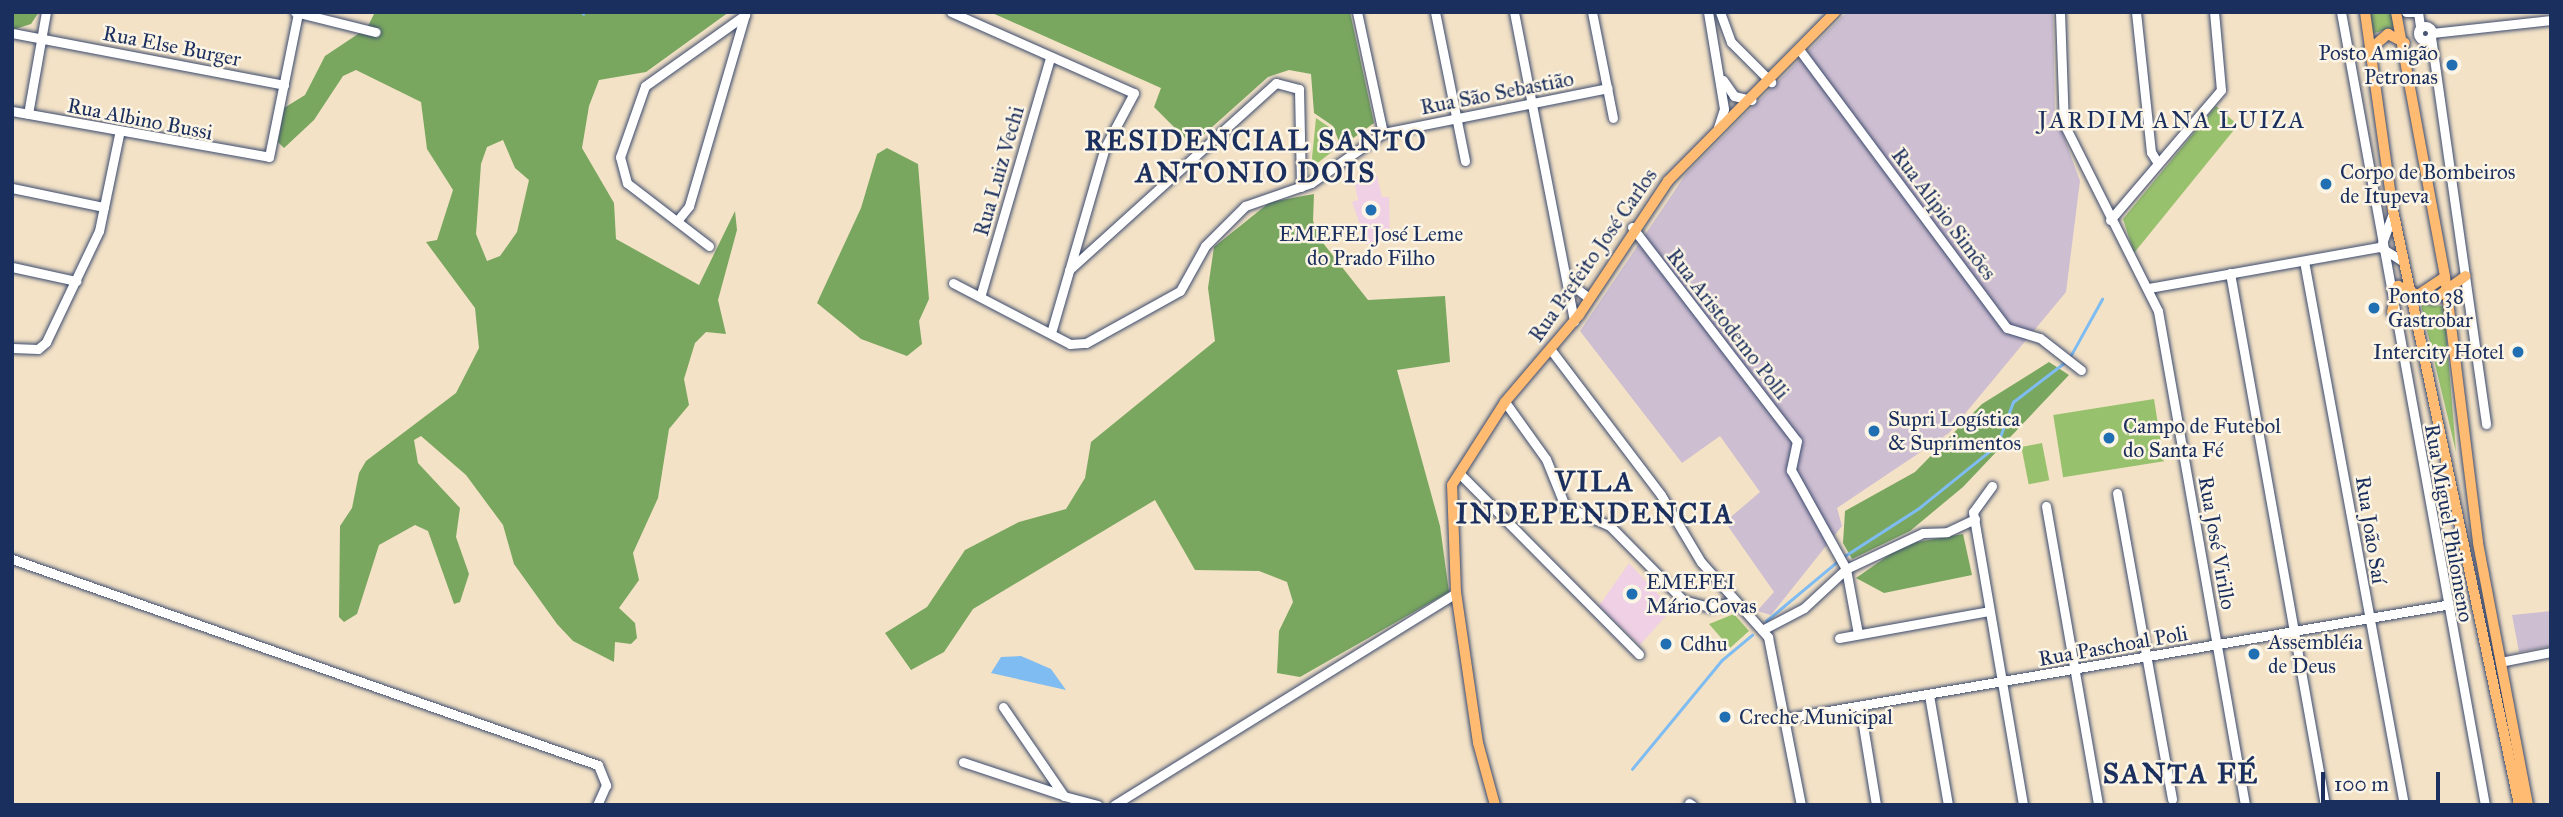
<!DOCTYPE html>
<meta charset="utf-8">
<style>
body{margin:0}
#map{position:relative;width:2563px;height:817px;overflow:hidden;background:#f3e2c6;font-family:"IM FELL Great Primer",serif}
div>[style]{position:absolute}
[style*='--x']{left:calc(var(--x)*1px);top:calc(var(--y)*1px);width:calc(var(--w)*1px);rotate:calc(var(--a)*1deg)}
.built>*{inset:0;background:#f0d0e4}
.industrial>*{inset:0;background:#cebed1}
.green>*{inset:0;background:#98c16d;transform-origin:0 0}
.forest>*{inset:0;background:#7aa760}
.water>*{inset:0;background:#7fbcf2}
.stream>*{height:2.5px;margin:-1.25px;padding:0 1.25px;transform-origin:1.25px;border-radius:1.25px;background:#7fbcf2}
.roads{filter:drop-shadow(0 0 2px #3b4a6e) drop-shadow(0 0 2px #3b4a6e)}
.minor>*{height:9px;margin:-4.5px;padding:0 4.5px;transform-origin:4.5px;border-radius:4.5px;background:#fff}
.minor>.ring{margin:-4.5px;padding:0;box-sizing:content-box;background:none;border:9px solid #fff;border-radius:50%}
.major>*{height:10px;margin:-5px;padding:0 5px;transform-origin:5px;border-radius:5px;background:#ffbb71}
.dots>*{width:19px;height:19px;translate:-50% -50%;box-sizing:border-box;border:4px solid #fcf5e5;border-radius:50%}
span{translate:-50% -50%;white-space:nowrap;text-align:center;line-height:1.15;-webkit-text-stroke:5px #fcf5e5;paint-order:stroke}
.street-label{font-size:21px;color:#1b2f5e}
.poi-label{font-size:21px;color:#1b2f5e}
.right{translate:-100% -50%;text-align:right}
.left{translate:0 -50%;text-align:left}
.quarter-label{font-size:24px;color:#1b2f5e;letter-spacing:2px}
.district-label{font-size:28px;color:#1b2f5e;font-weight:700;letter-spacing:2px}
.frame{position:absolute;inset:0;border:14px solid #1b2f5e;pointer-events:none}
.scale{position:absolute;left:2321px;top:772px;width:119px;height:32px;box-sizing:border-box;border:4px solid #1b2f5e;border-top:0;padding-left:9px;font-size:21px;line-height:24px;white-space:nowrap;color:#1b2f5e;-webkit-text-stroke:5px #fcf5e5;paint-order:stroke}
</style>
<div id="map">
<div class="built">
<i style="clip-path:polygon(1377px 176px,1382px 197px,1389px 197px,1390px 239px,1367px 245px,1352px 202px,1358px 200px,1354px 181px)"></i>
<i style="clip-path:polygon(1629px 563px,1672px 609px,1640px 645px,1599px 606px)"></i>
</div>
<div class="industrial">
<i style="clip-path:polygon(1847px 12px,2053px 12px,2055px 112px,2080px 181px,2066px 292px,1949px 433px,1837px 508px,1842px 526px,1771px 615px,1757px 611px,1774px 592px,1725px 522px,1760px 492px,1720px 436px,1682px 463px,1580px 331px,1686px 174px)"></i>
<i style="clip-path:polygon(2551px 611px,2551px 646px,2519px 652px,2512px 615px)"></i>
</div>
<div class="green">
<i style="clip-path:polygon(2370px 12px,2390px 12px,2396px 27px,2371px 34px)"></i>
<i style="clip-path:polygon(2216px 106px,2238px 125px,2134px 253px,2123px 219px)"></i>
<i style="clip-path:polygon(1316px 118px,1329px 127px,1337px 148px,1311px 168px)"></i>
<i style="clip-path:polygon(2421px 305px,2444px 306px,2456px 452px)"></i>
<i style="left:2154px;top:399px;width:63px;height:102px;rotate:81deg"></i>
<i style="left:2042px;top:443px;width:38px;height:21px;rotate:79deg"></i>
<i style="clip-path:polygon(1734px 614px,1749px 631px,1730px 648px,1709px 624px)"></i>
</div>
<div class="forest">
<i style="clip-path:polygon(12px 12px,39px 12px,31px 24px,12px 30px)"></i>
<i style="clip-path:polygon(evenodd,375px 12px,729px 12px,646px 72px,599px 80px,589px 106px,582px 148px,614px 203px,616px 239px,699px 285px,735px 211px,737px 230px,718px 300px,726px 334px,706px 332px,695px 343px,684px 379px,689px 405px,669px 429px,658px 498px,633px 553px,639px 580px,619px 608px,635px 623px,637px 638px,631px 644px,615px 642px,614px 662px,573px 641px,557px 624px,514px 564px,503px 525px,466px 475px,421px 436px,414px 440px,418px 463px,460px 508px,456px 537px,469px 574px,460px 602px,454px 604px,428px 531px,415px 525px,379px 545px,357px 614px,344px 622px,339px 617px,340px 526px,352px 508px,359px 473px,366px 461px,456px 393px,479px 348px,475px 308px,426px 242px,437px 240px,453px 190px,427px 149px,421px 102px,356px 70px,343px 76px,314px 120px,284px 148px,278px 142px,284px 108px,305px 95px,325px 56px,367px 28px,375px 12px,503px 140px,515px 168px,529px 180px,517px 232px,500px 256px,487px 261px,476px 234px,481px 164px,487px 147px,503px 140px)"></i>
<i style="clip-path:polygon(990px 12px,1350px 12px,1374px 123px,1341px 147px,1333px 126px,1314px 113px,1311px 74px,1289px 70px,1268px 77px,1192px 145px,1154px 107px,1161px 88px)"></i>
<i style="clip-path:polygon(887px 148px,918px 164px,929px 299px,919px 321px,922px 344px,907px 356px,861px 339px,817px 303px,861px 208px,877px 154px)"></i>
<i style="clip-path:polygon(1314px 194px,1313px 221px,1323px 243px,1368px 300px,1445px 296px,1450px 362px,1397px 370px,1440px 526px,1449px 592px,1300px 677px,1277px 673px,1279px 631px,1293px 602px,1287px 582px,1259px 571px,1195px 570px,1155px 500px,973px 609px,944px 652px,911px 670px,885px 633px,927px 607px,965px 550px,1019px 522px,1066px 509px,1085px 478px,1091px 442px,1215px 341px,1208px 288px,1214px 247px,1270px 202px)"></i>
<i style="clip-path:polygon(2049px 362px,2069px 375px,1963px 487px,1910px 531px,1852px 559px,1843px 543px,1845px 511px,1915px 472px,1982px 404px)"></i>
<i style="clip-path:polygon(1963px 534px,1972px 575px,1884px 593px,1856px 578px,1905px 544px)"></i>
</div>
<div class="water">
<i style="clip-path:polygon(1021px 656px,1051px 669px,1066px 690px,991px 673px,1001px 657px)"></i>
</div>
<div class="stream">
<i style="--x:583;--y:14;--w:2;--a:-63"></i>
<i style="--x:2071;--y:355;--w:64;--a:-61"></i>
<i style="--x:1843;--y:557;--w:90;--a:-32.8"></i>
<i style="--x:1919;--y:508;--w:100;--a:-38.9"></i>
<i style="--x:1997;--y:445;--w:46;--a:-69.6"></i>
<i style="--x:2013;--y:402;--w:64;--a:-37.4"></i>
<i style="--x:1766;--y:621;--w:94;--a:-39.8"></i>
<i style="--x:1632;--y:769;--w:141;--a:-50.5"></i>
<i style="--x:1722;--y:660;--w:39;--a:-40"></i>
</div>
<div class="roads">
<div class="minor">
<i style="--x:295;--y:12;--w:83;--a:13.9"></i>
<i style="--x:951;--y:12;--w:200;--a:23.9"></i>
<i style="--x:1134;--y:93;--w:61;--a:118.2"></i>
<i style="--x:1105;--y:147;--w:190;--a:106.2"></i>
<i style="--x:1357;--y:12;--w:124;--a:77.9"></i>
<i style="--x:1435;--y:12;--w:152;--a:78.6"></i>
<i style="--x:1514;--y:12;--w:315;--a:79"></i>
<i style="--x:1592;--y:12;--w:108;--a:78.8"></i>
<i style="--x:1708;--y:12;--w:98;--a:80.6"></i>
<i style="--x:1724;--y:109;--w:22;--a:108"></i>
<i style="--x:1720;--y:12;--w:32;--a:70"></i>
<i style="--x:1731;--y:42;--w:57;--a:45"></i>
<i style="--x:2060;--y:12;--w:112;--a:88"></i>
<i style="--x:2064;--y:124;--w:209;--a:63.3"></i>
<i style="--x:2158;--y:311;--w:502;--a:80.01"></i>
<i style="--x:2136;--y:12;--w:141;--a:83.9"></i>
<i style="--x:2151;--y:152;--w:13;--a:58"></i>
<i style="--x:2341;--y:12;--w:806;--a:79.71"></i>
<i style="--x:2406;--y:12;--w:8;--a:0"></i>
<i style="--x:2418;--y:12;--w:15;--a:82"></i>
<i class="ring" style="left:2418px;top:26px;width:5px;height:5px"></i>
<i style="--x:12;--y:33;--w:277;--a:10.8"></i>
<i style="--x:2432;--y:33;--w:120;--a:-6.2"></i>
<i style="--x:2431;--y:37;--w:391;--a:81.9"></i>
<i style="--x:1801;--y:52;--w:344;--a:53.3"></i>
<i style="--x:2007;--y:328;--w:34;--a:17"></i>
<i style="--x:2040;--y:338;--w:52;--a:38"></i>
<i style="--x:1723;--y:80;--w:19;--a:55"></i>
<i style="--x:1734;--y:96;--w:18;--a:13"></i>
<i style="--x:12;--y:111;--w:261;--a:10.1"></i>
<i style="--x:269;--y:157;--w:147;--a:-78.6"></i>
<i style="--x:28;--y:114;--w:104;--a:-80"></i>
<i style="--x:12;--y:188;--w:94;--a:11.7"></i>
<i style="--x:2110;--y:220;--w:171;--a:-49.5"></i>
<i style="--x:2221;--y:90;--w:78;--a:-95.1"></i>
<i style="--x:677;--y:221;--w:19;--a:-51"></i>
<i style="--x:689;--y:206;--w:200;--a:-73.7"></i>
<i style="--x:1632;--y:227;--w:270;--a:52.4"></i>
<i style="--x:1797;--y:441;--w:30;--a:102"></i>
<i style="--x:1791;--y:470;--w:113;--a:60.9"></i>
<i style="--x:1846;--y:569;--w:66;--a:79.5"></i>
<i style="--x:709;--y:246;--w:103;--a:-142.5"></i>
<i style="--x:627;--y:183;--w:27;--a:-105"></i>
<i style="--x:620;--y:157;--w:75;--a:-70.6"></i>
<i style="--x:645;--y:86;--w:123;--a:-35.4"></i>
<i style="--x:2381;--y:246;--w:35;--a:-70"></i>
<i style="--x:2380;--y:247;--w:28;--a:32"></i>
<i style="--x:2304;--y:261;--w:553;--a:79.58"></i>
<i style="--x:12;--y:267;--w:66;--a:12.3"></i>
<i style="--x:1069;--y:270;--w:279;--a:-42.1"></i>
<i style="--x:1276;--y:83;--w:24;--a:15"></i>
<i style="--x:1299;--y:89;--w:98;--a:88.8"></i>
<i style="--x:2230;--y:273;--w:540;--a:79.88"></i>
<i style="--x:1567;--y:281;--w:28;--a:38"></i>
<i style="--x:953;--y:283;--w:132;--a:27.5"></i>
<i style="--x:1070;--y:344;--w:16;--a:-4"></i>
<i style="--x:1086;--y:343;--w:107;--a:-29"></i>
<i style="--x:1180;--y:291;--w:51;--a:-60.9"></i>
<i style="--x:1205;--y:246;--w:57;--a:-45"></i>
<i style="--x:1245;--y:206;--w:70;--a:-19.2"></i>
<i style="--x:1311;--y:183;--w:88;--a:-34.8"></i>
<i style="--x:1383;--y:133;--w:229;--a:-11.3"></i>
<i style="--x:2149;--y:288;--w:235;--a:-10.1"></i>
<i style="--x:981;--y:294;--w:246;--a:-73.7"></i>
<i style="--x:12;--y:348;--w:26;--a:2"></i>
<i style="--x:38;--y:349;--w:11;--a:-41"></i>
<i style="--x:46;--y:342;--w:123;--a:-64.5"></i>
<i style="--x:99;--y:231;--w:99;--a:-78.3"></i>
<i style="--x:1551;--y:350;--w:182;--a:52.8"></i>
<i style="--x:1661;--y:495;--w:78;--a:59.2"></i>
<i style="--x:1701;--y:562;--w:101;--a:48.2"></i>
<i style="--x:1768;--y:637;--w:171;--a:78.9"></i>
<i style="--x:1505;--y:402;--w:70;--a:54.3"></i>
<i style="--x:1546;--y:459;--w:51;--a:68"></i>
<i style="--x:1565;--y:506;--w:49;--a:24"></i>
<i style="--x:1610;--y:526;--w:104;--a:45.4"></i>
<i style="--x:1683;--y:600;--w:28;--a:15"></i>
<i style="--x:1710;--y:607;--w:24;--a:-12"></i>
<i style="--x:1460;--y:474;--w:254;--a:45.2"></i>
<i style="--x:1992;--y:486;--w:32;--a:126"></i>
<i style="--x:1973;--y:512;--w:297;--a:80.3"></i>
<i style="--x:2117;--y:493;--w:311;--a:79.8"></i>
<i style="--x:2046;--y:506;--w:303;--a:80.1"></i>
<i style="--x:12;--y:559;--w:621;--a:19.37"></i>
<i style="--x:598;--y:765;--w:22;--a:68"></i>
<i style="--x:606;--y:785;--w:22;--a:114"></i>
<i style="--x:1762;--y:630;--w:47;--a:-27.6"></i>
<i style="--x:1804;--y:608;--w:57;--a:-42.9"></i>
<i style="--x:1846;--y:569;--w:85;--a:-25.1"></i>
<i style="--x:1923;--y:533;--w:24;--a:-2"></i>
<i style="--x:1947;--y:532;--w:31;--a:-25"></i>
<i style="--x:1839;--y:638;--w:152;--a:-10.2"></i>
<i style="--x:2500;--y:662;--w:52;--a:-11.1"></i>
<i style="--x:1929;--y:695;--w:112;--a:80.2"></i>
<i style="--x:1003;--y:707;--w:108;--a:55.6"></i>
<i style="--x:1064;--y:796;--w:35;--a:15"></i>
<i style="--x:1860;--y:707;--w:99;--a:80.7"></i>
<i style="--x:1787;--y:718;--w:668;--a:-9.74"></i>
<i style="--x:963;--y:762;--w:104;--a:18.4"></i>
<i style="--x:1689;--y:803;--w:4;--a:34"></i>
<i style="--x:1114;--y:805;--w:402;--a:-31.8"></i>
</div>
<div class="major">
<i style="--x:2365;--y:12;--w:200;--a:82"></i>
<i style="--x:2393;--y:210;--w:608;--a:78.04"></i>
<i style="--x:2396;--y:12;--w:269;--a:79.5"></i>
<i style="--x:2445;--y:277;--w:268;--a:82.9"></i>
<i style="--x:2478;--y:543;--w:267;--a:79.2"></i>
<i style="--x:2367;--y:52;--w:28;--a:-41"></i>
<i style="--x:2388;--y:34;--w:19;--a:28"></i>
<i style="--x:2418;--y:295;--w:16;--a:14"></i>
<i style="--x:2434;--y:299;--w:39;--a:-36"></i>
<i style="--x:2392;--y:312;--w:27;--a:-77"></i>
<i style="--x:2398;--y:286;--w:22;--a:24"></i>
<i style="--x:2418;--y:295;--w:32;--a:-34"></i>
<i style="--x:1495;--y:805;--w:64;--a:-105.3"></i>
<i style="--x:1478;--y:743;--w:152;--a:-98.3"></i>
<i style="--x:1456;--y:593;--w:108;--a:-92.1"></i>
<i style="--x:1452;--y:485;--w:98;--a:-57.4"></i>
<i style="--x:1505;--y:402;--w:114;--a:-49.6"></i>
<i style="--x:1579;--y:315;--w:161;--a:-56.4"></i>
<i style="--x:1668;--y:181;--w:238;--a:-45.3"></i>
</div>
</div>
<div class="dots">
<i style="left:2452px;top:65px;background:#1f6fb2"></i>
<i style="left:2326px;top:184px;background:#1f6fb2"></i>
<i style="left:1371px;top:210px;background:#1f6fb2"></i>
<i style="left:2374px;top:308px;background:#1f6fb2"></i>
<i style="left:2518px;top:352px;background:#1f6fb2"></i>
<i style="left:1874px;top:431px;background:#1f6fb2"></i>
<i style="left:2109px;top:438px;background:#1f6fb2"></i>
<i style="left:1632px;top:594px;background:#1f6fb2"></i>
<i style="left:1666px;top:644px;background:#1f6fb2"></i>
<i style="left:2254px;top:654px;background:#1f6fb2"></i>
<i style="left:1725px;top:717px;background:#1f6fb2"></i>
</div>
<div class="street-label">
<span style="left:172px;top:46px;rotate:11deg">Rua Else Burger</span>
<span style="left:1497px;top:93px;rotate:-11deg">Rua São Sebastião</span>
<span style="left:140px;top:119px;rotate:11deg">Rua Albino Bussi</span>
<span style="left:999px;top:171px;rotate:-74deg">Rua Luiz Vechi</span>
<span style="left:1944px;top:214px;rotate:53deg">Rua Alipio Simões</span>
<span style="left:1593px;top:255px;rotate:-55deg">Rua Prefeito José Carlos</span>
<span style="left:1728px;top:324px;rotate:52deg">Rua Aristodemo Polli</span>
<span style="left:2449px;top:523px;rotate:80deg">Rua Miguel Philomeno</span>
<span style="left:2371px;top:530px;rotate:81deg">Rua João Saí</span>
<span style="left:2217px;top:543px;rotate:80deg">Rua José Virillo</span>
<span style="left:2113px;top:646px;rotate:-10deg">Rua Paschoal Poli</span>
</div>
<div class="poi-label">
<span class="right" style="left:2438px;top:65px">Posto Amigão<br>Petronas</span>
<span class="left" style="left:2340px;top:184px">Corpo de Bombeiros<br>de Itupeva</span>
<span style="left:1371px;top:246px">EMEFEI José Leme<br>do Prado Filho</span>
<span class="left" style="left:2388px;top:308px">Ponto 38<br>Gastrobar</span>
<span class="right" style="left:2504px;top:352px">Intercity Hotel</span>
<span class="left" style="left:1888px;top:431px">Supri Logística<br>&amp; Suprimentos</span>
<span class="left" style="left:2123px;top:438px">Campo de Futebol<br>do Santa Fé</span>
<span class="left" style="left:1646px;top:594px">EMEFEI<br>Mário Covas</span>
<span class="left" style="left:2268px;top:654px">Assembléia<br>de Deus</span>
<span class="left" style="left:1680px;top:644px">Cdhu</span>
<span class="left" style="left:1739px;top:717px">Creche Municipal</span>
</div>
<div class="quarter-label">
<span style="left:2172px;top:121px">JARDIM ANA LUIZA</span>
</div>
<div class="district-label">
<span style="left:1256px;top:157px">RESIDENCIAL SANTO<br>ANTONIO DOIS</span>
<span style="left:1595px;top:498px">VILA<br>INDEPENDENCIA</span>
<span style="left:2181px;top:774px">SANTA FÉ</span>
</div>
<div class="frame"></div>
<div class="scale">100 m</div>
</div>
